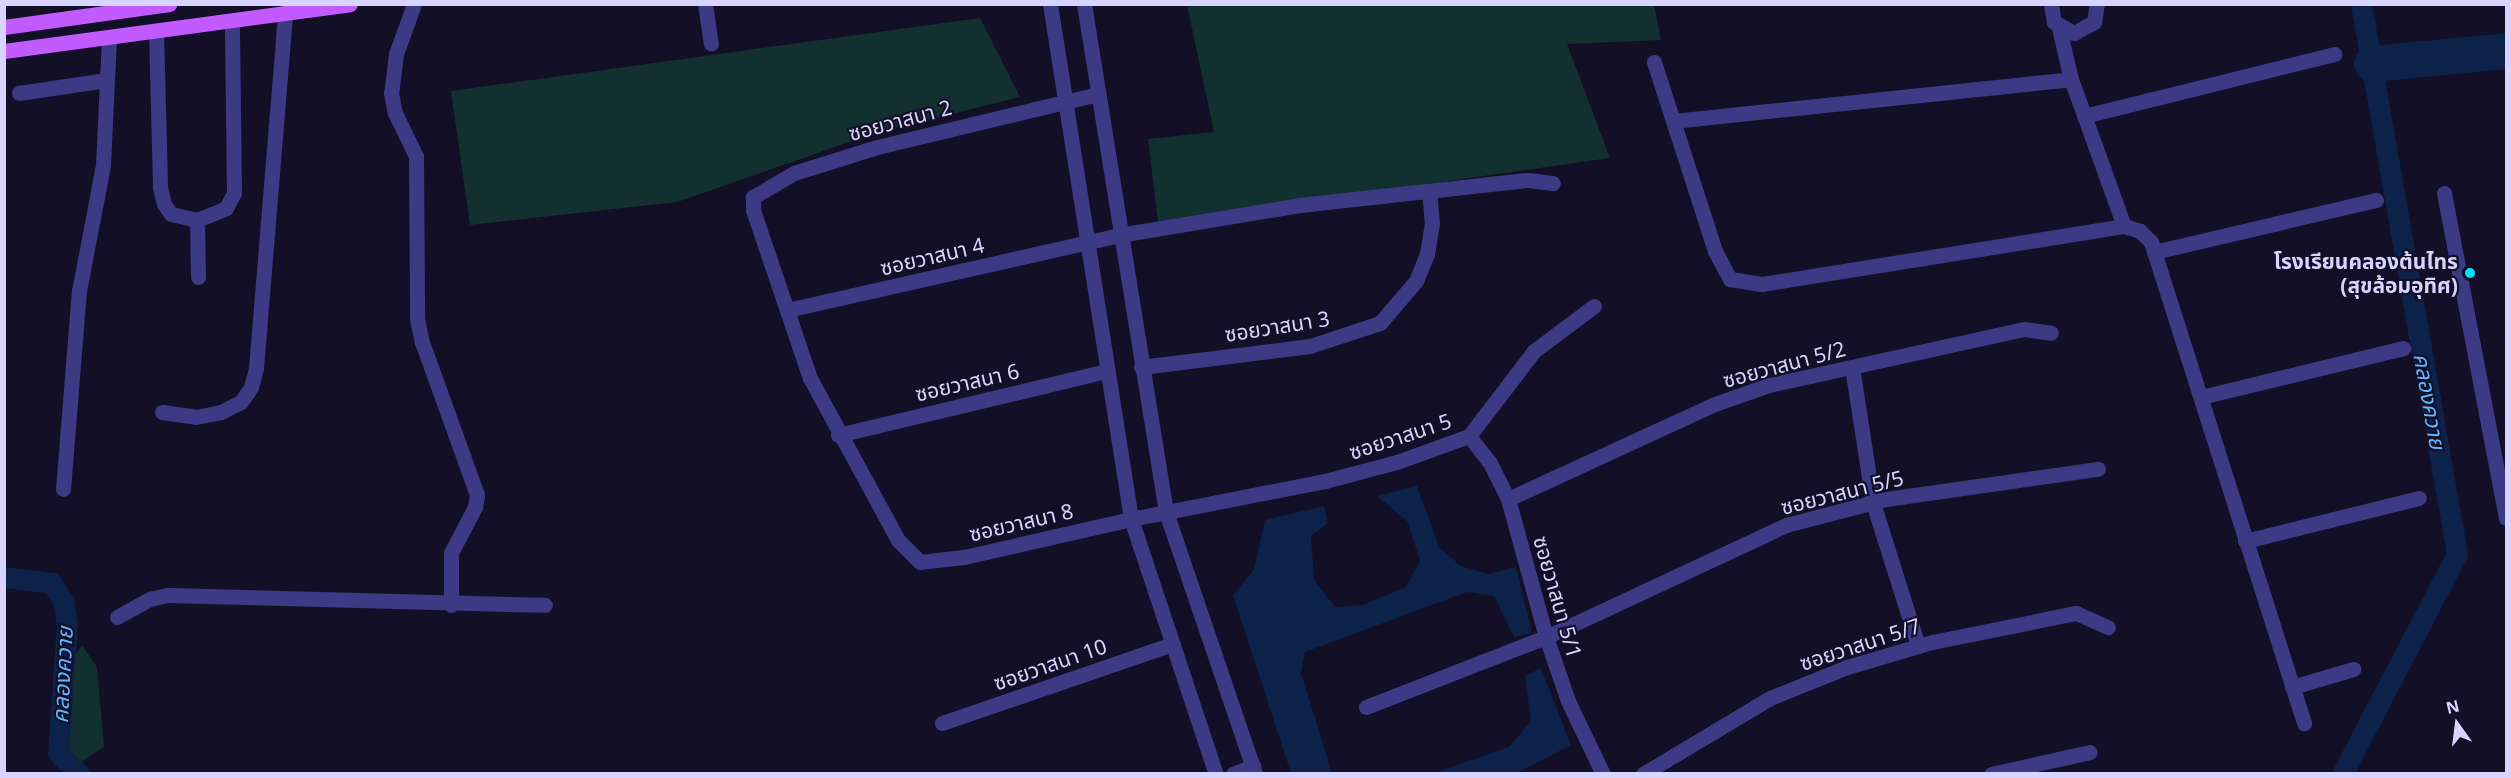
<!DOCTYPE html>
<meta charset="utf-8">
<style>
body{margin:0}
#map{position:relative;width:2511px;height:778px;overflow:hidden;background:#130f26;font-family:"Noto Sans","Noto Sans Thai",sans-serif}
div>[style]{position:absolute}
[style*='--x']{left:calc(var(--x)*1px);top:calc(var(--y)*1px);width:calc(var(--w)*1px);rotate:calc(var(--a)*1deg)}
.green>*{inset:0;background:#12302f}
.water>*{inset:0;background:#0c2248}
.canal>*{height:21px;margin:-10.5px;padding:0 10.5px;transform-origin:10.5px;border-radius:10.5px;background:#0c2248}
.river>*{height:36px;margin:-18px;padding:0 18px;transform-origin:18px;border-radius:18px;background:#0c2248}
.minor>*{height:15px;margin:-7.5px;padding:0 7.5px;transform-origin:7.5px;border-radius:7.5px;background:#3d3a85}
.major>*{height:15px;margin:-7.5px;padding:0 7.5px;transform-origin:7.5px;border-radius:7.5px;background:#c25bff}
.dots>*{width:16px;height:16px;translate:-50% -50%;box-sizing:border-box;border:3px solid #130f26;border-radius:50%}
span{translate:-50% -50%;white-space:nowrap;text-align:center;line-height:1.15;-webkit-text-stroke:4.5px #130f26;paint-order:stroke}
.street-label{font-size:21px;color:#d9d4ff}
.poi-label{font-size:21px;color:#d9d4ff;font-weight:700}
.right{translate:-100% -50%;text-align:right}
.water-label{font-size:22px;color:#62b6ff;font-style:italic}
.frame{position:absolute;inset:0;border:6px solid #d9d4ff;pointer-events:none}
.north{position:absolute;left:2427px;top:694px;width:60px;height:60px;-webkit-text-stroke:4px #130f26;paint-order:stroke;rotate:346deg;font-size:16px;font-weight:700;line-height:24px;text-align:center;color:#d9d4ff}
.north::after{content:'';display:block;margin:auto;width:21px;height:27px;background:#d9d4ff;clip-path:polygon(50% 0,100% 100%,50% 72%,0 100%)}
</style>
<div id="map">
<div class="green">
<i style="clip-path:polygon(1187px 5px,1654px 5px,1661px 40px,1567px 44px,1610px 158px,1158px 222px,1148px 139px,1214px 132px)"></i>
<i style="clip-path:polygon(980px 18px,1020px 97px,875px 133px,677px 202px,470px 225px,451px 91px)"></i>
<i style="clip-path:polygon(82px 645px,97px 667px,104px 747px,80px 762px,67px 747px,69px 665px)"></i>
</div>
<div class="water">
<i style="clip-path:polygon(1417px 486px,1439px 547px,1461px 566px,1489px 574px,1516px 567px,1532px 633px,1514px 637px,1494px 596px,1467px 592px,1305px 652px,1301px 673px,1332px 773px,1291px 773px,1233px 595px,1254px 570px,1265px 520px,1324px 506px,1328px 523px,1311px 536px,1314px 580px,1335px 607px,1363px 605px,1406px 587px,1420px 561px,1408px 522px,1377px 496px)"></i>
<i style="clip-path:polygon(1541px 668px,1571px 745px,1517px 773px,1434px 773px,1509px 747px,1531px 721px,1525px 676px)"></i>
</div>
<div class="canal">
<i style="--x:4;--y:577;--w:48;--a:7.1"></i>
<i style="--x:52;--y:583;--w:23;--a:59"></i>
<i style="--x:64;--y:603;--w:21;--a:82"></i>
<i style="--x:67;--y:624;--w:129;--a:94"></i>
<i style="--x:58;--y:753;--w:30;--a:45"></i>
<i style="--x:2342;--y:774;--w:248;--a:-62.4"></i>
<i style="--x:2457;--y:554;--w:558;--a:-99.9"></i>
</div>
<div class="river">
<i style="--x:2372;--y:64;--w:135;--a:-5.5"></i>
</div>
<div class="minor">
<i style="--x:414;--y:4;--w:53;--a:109.8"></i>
<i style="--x:396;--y:54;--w:39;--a:97"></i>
<i style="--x:391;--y:93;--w:20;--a:79"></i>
<i style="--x:395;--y:113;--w:48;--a:64"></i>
<i style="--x:416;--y:156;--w:163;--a:89.6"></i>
<i style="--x:417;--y:319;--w:24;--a:78"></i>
<i style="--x:422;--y:342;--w:163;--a:70.2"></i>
<i style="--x:477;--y:495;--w:12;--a:99"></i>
<i style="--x:475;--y:507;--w:52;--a:117.6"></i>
<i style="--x:451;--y:553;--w:52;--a:90"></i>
<i style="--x:705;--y:4;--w:40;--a:81.5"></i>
<i style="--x:1050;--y:4;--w:521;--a:81.06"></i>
<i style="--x:1131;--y:519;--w:269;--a:71.6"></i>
<i style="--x:1084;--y:4;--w:515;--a:80.83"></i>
<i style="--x:1166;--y:512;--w:277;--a:71.2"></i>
<i style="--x:2051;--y:4;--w:18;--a:81"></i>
<i style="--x:2054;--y:22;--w:23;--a:29"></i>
<i style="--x:2074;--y:33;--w:23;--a:-29"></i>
<i style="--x:2094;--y:22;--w:18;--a:-81"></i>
<i style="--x:2059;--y:28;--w:52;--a:76.8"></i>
<i style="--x:2071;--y:79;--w:156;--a:70.2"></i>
<i style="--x:2124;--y:226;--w:17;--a:17"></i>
<i style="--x:2140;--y:231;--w:16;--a:45"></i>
<i style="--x:2151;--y:242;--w:505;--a:72.35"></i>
<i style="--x:156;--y:31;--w:156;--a:88.5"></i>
<i style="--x:160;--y:187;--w:17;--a:77"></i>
<i style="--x:164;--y:204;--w:12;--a:55"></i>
<i style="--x:171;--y:214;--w:27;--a:13"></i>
<i style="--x:197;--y:220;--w:31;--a:-22"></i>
<i style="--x:226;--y:208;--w:17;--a:-62"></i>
<i style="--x:234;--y:193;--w:172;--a:-90.7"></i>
<i style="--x:1654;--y:62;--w:199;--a:72.1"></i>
<i style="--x:1715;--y:251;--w:32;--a:62"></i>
<i style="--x:1730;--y:279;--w:32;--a:9"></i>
<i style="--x:1762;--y:284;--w:367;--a:-9.1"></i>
<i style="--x:19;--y:93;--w:88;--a:-8.5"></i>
<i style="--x:1098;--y:94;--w:227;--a:166.5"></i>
<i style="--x:877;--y:147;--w:87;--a:162.6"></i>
<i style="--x:794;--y:173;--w:48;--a:149.7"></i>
<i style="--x:753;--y:197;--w:13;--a:90"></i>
<i style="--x:753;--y:210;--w:177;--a:71.3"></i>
<i style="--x:810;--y:378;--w:184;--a:61.5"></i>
<i style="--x:898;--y:540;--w:31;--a:45"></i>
<i style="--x:920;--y:562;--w:44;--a:-6.5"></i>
<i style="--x:964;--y:557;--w:171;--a:-12.8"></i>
<i style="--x:1131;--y:519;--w:198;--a:-11.1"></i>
<i style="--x:1325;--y:481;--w:74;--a:-14.8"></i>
<i style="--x:1397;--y:462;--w:77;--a:-19.9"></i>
<i style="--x:1469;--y:436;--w:107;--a:-52.6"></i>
<i style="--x:1534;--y:351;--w:75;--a:-36.9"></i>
<i style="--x:2084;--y:116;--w:258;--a:-13.9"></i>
<i style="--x:1673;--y:121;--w:400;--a:-6"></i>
<i style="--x:2444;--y:193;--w:331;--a:79.2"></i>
<i style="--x:197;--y:220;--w:57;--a:89"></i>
<i style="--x:2154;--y:252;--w:228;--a:-13.2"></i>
<i style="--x:787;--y:310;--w:340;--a:-12.7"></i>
<i style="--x:1119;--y:235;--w:183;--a:-9.4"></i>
<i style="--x:1300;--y:205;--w:229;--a:-6.3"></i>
<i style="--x:1528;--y:180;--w:25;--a:7"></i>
<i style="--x:1141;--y:367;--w:170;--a:-7.1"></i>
<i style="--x:1310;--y:346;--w:74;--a:-18.2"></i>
<i style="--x:1380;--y:323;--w:55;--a:-49.4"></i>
<i style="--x:1416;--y:281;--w:29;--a:-68"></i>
<i style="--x:1427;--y:254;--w:30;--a:-81"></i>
<i style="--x:1432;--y:224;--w:32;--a:-95"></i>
<i style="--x:1852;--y:367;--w:138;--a:81.2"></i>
<i style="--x:1873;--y:503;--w:150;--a:72.5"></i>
<i style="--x:2201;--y:397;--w:208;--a:-13.6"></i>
<i style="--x:162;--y:412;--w:34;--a:8"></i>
<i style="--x:196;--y:417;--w:25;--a:-11"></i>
<i style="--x:221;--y:412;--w:22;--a:-27"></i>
<i style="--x:241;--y:402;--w:18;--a:-56"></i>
<i style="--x:251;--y:387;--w:20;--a:-75"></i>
<i style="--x:256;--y:368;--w:356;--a:-85.3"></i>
<i style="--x:838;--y:435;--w:277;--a:-13.4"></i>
<i style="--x:1469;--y:436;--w:34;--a:52"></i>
<i style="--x:1490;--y:463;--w:40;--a:63.4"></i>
<i style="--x:1508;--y:499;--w:143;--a:74.6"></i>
<i style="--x:1546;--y:637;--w:68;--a:71"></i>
<i style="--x:1568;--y:701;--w:81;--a:64.4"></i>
<i style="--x:63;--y:489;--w:199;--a:-85.4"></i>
<i style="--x:79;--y:291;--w:128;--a:-79.2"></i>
<i style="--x:103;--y:165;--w:128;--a:-87.3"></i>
<i style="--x:1508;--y:499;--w:225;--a:-24.7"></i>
<i style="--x:1712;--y:405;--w:60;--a:-19.3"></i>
<i style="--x:1769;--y:385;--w:261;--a:-12.4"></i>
<i style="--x:2024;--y:329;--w:27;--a:8"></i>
<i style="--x:2245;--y:541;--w:179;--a:-13.9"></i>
<i style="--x:117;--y:617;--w:38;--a:-29"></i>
<i style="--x:150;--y:599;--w:18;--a:-13"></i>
<i style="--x:168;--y:595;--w:377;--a:1.5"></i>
<i style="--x:2292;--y:687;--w:64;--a:-16.4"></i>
<i style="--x:1366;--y:707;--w:193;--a:-21.3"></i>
<i style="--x:1546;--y:637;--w:265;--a:-25"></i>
<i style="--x:1786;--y:525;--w:103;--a:-14.6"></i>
<i style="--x:1886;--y:499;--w:214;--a:-8.1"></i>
<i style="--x:942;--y:723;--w:244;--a:-18.9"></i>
<i style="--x:1233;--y:774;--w:22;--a:-22"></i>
<i style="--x:1643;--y:774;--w:148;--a:-30.9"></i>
<i style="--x:1770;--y:698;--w:83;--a:-21.9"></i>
<i style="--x:1847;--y:667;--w:89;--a:-16.4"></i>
<i style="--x:1932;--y:642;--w:147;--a:-11.4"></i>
<i style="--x:2076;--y:613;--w:35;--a:24"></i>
<i style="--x:1991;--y:774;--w:101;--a:-12.5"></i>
</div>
<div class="major">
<i style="--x:4;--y:27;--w:167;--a:-7.9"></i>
<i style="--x:4;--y:51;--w:349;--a:-7.7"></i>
</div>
<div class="dots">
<i style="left:2470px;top:273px;background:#00e5ff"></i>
</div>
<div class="street-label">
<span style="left:900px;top:120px;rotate:-15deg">ซอยวาสนา 2</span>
<span style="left:932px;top:256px;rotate:-13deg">ซอยวาสนา 4</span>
<span style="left:1277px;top:326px;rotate:-9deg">ซอยวาสนา 3</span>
<span style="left:1784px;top:364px;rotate:-15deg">ซอยวาสนา 5/2</span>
<span style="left:967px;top:382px;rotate:-13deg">ซอยวาสนา 6</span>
<span style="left:1400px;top:436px;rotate:-18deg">ซอยวาสนา 5</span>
<span style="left:1842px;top:492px;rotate:-14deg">ซอยวาสนา 5/5</span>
<span style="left:1021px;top:522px;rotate:-13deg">ซอยวาสนา 8</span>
<span style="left:1558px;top:597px;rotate:74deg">ซอยวาสนา 5/1</span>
<span style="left:1860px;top:644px;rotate:-18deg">ซอยวาสนา 5/7</span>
<span style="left:1050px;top:664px;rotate:-19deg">ซอยวาสนา 10</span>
</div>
<div class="poi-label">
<span class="right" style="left:2458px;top:273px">โรงเรียนคลองต้นไทร<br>(สุขล้อมอุทิศ)</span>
</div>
<div class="water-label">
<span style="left:2430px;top:401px;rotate:80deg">คลองควาย</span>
<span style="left:62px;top:675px;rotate:-87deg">คลองควาย</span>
</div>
<div class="frame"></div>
<div class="north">N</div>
</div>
